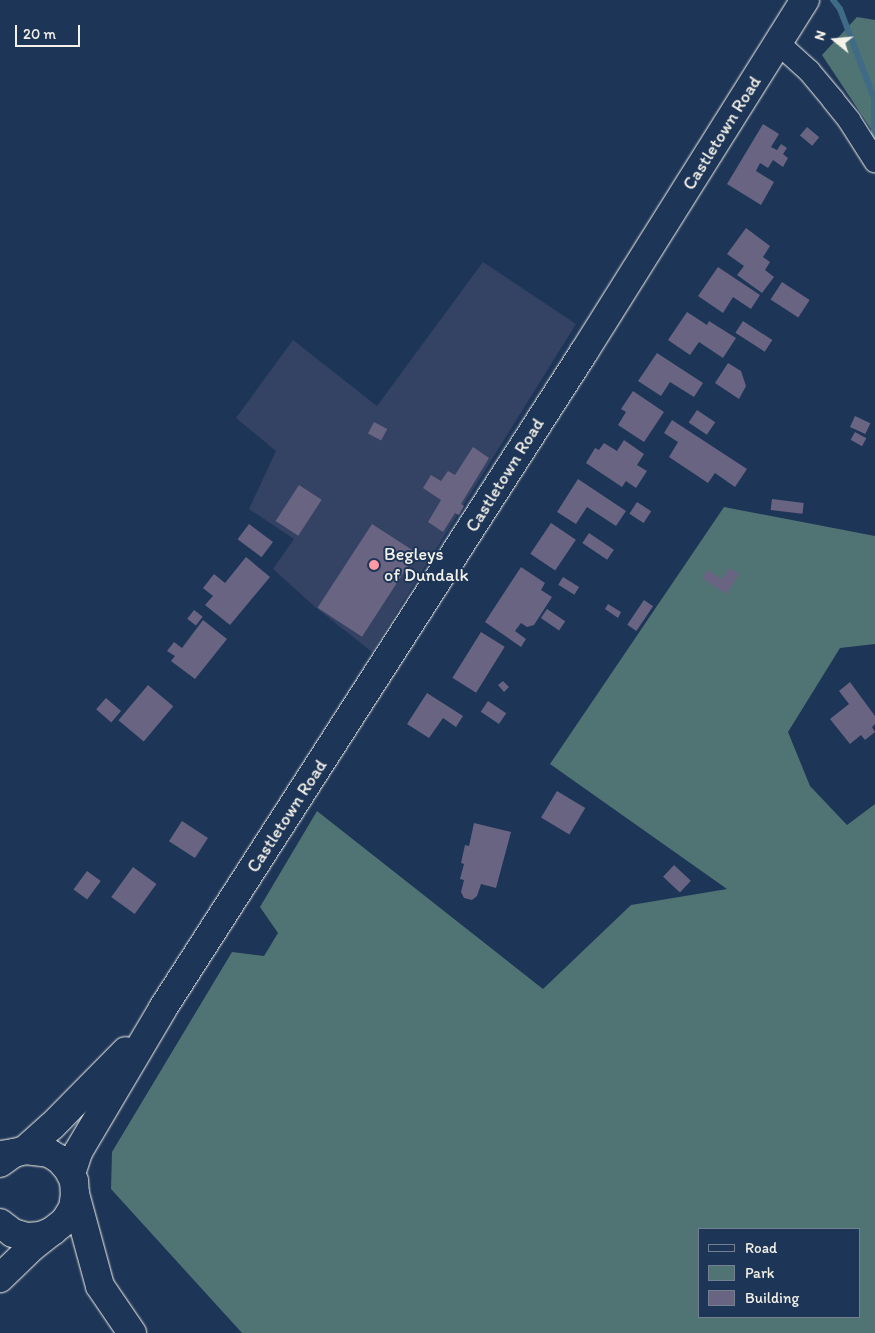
<!DOCTYPE html>
<style>
body{margin:0}
#map{position:relative;width:875px;height:1333px;overflow:hidden;background:#1d3557;font-family:Itim,sans-serif}
div>[style]{position:absolute}
[style*='--x']{left:calc(var(--x)*1px);top:calc(var(--y)*1px);width:calc(var(--w)*1px);rotate:calc(var(--a)*1deg)}
.built>*{inset:0;background:#344364}
.green>*{inset:0;background:#507374}
.stream>*{height:6px;margin:-3px;padding:0 3px;transform-origin:3px;border-radius:3px;background:#3f6b86}
.building>*{inset:0;background:#696481;transform-origin:0 0}
.roads{filter:drop-shadow(0 0 1px #f4f1e8) drop-shadow(0 0 1px #f4f1e8)}
.minor>*{height:22px;margin:-11px;padding:0 11px;transform-origin:11px;border-radius:11px;background:#1d3557}
.major>*{height:28px;margin:-14px;padding:0 14px;transform-origin:14px;border-radius:14px;background:#1d3557}
.highway>*{height:28px;margin:-14px;padding:0 14px;transform-origin:14px;border-radius:14px;background:#1d3557}
.dots>*{width:14px;height:14px;translate:-50% -50%;box-sizing:border-box;border:2px solid #1d3557;border-radius:50%}
span{translate:-50% -50%;white-space:nowrap;text-align:center;line-height:1.15;-webkit-text-stroke:4px #1d3557;paint-order:stroke}
.street-label{font-size:18px;color:#f4f1e8}
.poi-label{font-size:18px;color:#f4f1e8}
.left{translate:0 -50%;text-align:left}
.legend{position:absolute;left:698px;top:1228px;width:162px;height:90px;box-sizing:border-box;background:#1d3557;border:1px solid #738091;margin:0;padding:6px 9px;list-style:none;font-size:15px;color:#f4f1e8}
.legend li{display:flex;align-items:center;gap:10px;height:25px}
.legend b{width:25px;border:1px solid #738091}
.north{position:absolute;left:810px;top:15px;width:50px;height:50px;-webkit-text-stroke:4px #1d3557;paint-order:stroke;rotate:287deg;font-size:14px;font-weight:700;line-height:20px;text-align:center;color:#f4f1e8}
.north::after{content:'';display:block;margin:auto;width:18px;height:22px;background:#f4f1e8;clip-path:polygon(50% 0,100% 100%,50% 72%,0 100%)}
.scale{position:absolute;left:15px;top:25px;width:65px;height:22px;box-sizing:border-box;border:2px solid #f4f1e8;border-top:0;padding-left:6px;font-size:15px;line-height:18px;white-space:nowrap;color:#f4f1e8;-webkit-text-stroke:4px #1d3557;paint-order:stroke}
</style>
<div id="map">
<div class="built">
<i style="clip-path:polygon(483px 262px,576px 324px,372px 652px,314px 606px,273px 569px,294px 539px,249px 509px,276px 451px,236px 418px,293px 340px,377px 406px)"></i>
</div>
<div class="green">
<i style="clip-path:polygon(857px 17px,875px 20px,875px 135px,822px 55px)"></i>
<i style="clip-path:polygon(evenodd,724px 507px,875px 536px,875px 644px,840px 648px,788px 732px,810px 786px,847px 825px,875px 804px,875px 1333px,242px 1333px,111px 1189px,112px 1152px,232px 952px,264px 956px,278px 933px,260px 907px,317px 811px,543px 989px,631px 905px,727px 889px,550px 764px,724px 507px,699px 1229px,859px 1229px,859px 1317px,699px 1317px,699px 1229px)"></i>
</div>
<div class="stream">
<i style="--x:833;--y:0;--w:11;--a:52"></i>
<i style="--x:840;--y:9;--w:95;--a:69.1"></i>
<i style="--x:874;--y:98;--w:47;--a:90"></i>
</div>
<div class="building">
<i style="clip-path:polygon(763px 124px,779px 134px,771px 147px,777px 150px,781px 144px,787px 148px,783px 154px,788px 158px,783px 167px,773px 160px,768px 168px,760px 163px,756px 171px,774px 182px,761px 205px,727px 184px)"></i>
<i style="left:807px;top:127px;width:16px;height:11px;rotate:40deg"></i>
<i style="clip-path:polygon(746px 228px,770px 246px,763px 257px,770px 262px,765px 270px,774px 277px,762px 293px,737px 275px,744px 266px,727px 254px)"></i>
<i style="clip-path:polygon(718px 267px,760px 295px,751px 309px,733px 297px,723px 313px,698px 296px)"></i>
<i style="left:782px;top:282px;width:33px;height:21px;rotate:33deg"></i>
<i style="clip-path:polygon(687px 312px,707px 325px,709px 321px,736px 338px,723px 358px,699px 342px,690px 355px,668px 340px)"></i>
<i style="left:743px;top:321px;width:35px;height:14px;rotate:33deg"></i>
<i style="clip-path:polygon(657px 353px,703px 383px,694px 397px,670px 382px,661px 396px,638px 381px)"></i>
<i style="clip-path:polygon(728px 363px,741px 371px,746px 386px,739px 399px,715px 383px)"></i>
<i style="clip-path:polygon(633px 391px,664px 412px,644px 442px,618px 425px,626px 412px,621px 409px)"></i>
<i style="left:697px;top:410px;width:22px;height:15px;rotate:34deg"></i>
<i style="left:855px;top:416px;width:17px;height:12px;rotate:25deg"></i>
<i style="clip-path:polygon(672px 420px,747px 469px,735px 487px,715px 473px,708px 483px,669px 457px,678px 442px,664px 433px)"></i>
<i style="left:374px;top:422px;width:15px;height:13px;rotate:28deg"></i>
<i style="left:855px;top:432px;width:13px;height:9px;rotate:29deg"></i>
<i style="clip-path:polygon(624px 440px,644px 454px,637px 465px,647px 471px,636px 488px,626px 481px,622px 487px,586px 463px,595px 448px,599px 450px,604px 443px,617px 451px)"></i>
<i style="clip-path:polygon(473px 447px,489px 458px,461px 504px,464px 506px,459px 515px,455px 513px,443px 532px,428px 522px,441px 500px,423px 488px,431px 475px,441px 481px,448px 471px,455px 475px)"></i>
<i style="clip-path:polygon(578px 479px,626px 511px,616px 526px,587px 507px,576px 524px,557px 512px)"></i>
<i style="left:299px;top:485px;width:27px;height:43px;rotate:33deg"></i>
<i style="left:772px;top:499px;width:32px;height:11px;rotate:7deg"></i>
<i style="left:637px;top:502px;width:17px;height:14px;rotate:33deg"></i>
<i style="left:551px;top:523px;width:30px;height:37px;rotate:34deg"></i>
<i style="left:249px;top:524px;width:30px;height:19px;rotate:37deg"></i>
<i style="left:372px;top:524px;width:53px;height:100px;rotate:33deg"></i>
<i style="left:589px;top:533px;width:30px;height:12px;rotate:34deg"></i>
<i style="clip-path:polygon(246px 557px,270px 577px,230px 625px,205px 605px,213px 596px,203px 588px,214px 574px,225px 583px)"></i>
<i style="clip-path:polygon(521px 567px,545px 583px,541px 590px,552px 597px,534px 625px,527px 627px,521px 623px,515px 631px,526px 639px,521px 647px,485px 622px)"></i>
<i style="clip-path:polygon(729px 568px,739px 574px,726px 594px,702px 578px,707px 570px,722px 579px)"></i>
<i style="left:563px;top:577px;width:19px;height:9px;rotate:32deg"></i>
<i style="left:644px;top:600px;width:11px;height:30px;rotate:34deg"></i>
<i style="clip-path:polygon(608px 604px,621px 612px,618px 618px,605px 609px)"></i>
<i style="left:547px;top:609px;width:22px;height:11px;rotate:34deg"></i>
<i style="left:194px;top:610px;width:11px;height:11px;rotate:38deg"></i>
<i style="clip-path:polygon(203px 620px,227px 639px,195px 679px,171px 661px,175px 656px,167px 651px,174px 642px,182px 648px)"></i>
<i style="left:481px;top:632px;width:28px;height:54px;rotate:32deg"></i>
<i style="clip-path:polygon(503px 681px,509px 687px,504px 692px,498px 685px)"></i>
<i style="clip-path:polygon(850px 682px,875px 716px,875px 724px,872px 727px,875px 732px,865px 740px,861px 735px,850px 744px,830px 719px,849px 704px,839px 691px)"></i>
<i style="left:148px;top:685px;width:33px;height:46px;rotate:40deg"></i>
<i style="clip-path:polygon(427px 693px,463px 716px,456px 727px,443px 718px,429px 738px,407px 724px)"></i>
<i style="left:106px;top:698px;width:20px;height:15px;rotate:41deg"></i>
<i style="left:488px;top:701px;width:22px;height:13px;rotate:34deg"></i>
<i style="left:557px;top:791px;width:33px;height:31px;rotate:31deg"></i>
<i style="left:182px;top:821px;width:31px;height:24px;rotate:33deg"></i>
<i style="clip-path:polygon(474px 823px,511px 832px,496px 888px,481px 884px,477px 896px,472px 900px,464px 898px,461px 892px,464px 880px,460px 879px,464px 864px,461px 863px,465px 845px,469px 846px)"></i>
<i style="left:674px;top:865px;width:23px;height:16px;rotate:43deg"></i>
<i style="left:133px;top:867px;width:29px;height:37px;rotate:36deg"></i>
<i style="left:87px;top:871px;width:17px;height:23px;rotate:36deg"></i>
</div>
<div class="roads">
<div class="minor">
<i style="--x:778;--y:43;--w:42;--a:42.1"></i>
<i style="--x:809;--y:71;--w:38;--a:50"></i>
<i style="--x:833;--y:100;--w:26;--a:51"></i>
<i style="--x:849;--y:120;--w:49;--a:57.6"></i>
</div>
<div class="major">
<i style="--x:25;--y:1150;--w:36;--a:-42"></i>
<i style="--x:52;--y:1126;--w:105;--a:-45.4"></i>
<i style="--x:0;--y:1163;--w:17;--a:-36"></i>
<i style="--x:14;--y:1153;--w:11;--a:-15"></i>
<i style="--x:25;--y:1150;--w:24;--a:7"></i>
<i style="--x:49;--y:1153;--w:12;--a:31"></i>
<i style="--x:59;--y:1159;--w:13;--a:48"></i>
<i style="--x:68;--y:1169;--w:13;--a:63"></i>
<i style="--x:74;--y:1181;--w:13;--a:86"></i>
<i style="--x:75;--y:1194;--w:14;--a:98"></i>
<i style="--x:73;--y:1208;--w:15;--a:122"></i>
<i style="--x:65;--y:1221;--w:42;--a:141.8"></i>
<i style="--x:32;--y:1247;--w:45;--a:135.9"></i>
<i style="--x:71;--y:1174;--w:23;--a:-72"></i>
<i style="--x:78;--y:1152;--w:167;--a:-59.4"></i>
<i style="--x:163;--y:1008;--w:779;--a:-57.31"></i>
<i style="--x:584;--y:352;--w:416;--a:-57.9"></i>
<i style="--x:0;--y:1223;--w:16;--a:38"></i>
<i style="--x:13;--y:1233;--w:15;--a:16"></i>
<i style="--x:27;--y:1237;--w:14;--a:-4"></i>
<i style="--x:41;--y:1236;--w:13;--a:-23"></i>
</div>
<div class="highway">
<i style="--x:0;--y:1155;--w:14;--a:-8"></i>
<i style="--x:75;--y:1194;--w:95;--a:74.8"></i>
<i style="--x:100;--y:1286;--w:57;--a:55.8"></i>
</div>
</div>
<div class="dots">
<i style="left:374px;top:565px;background:#ff9aa2"></i>
</div>
<div class="street-label">
<span style="left:722px;top:133px;rotate:-58deg">Castletown Road</span>
<span style="left:505px;top:475px;rotate:-58deg">Castletown Road</span>
<span style="left:287px;top:816px;rotate:-57deg">Castletown Road</span>
</div>
<div class="poi-label">
<span class="left" style="left:384px;top:565px">Begleys<br>of Dundalk</span>
</div>
<ul class="legend">
<li><b style="height:6px;background:#1d3557"></b>Road</li>
<li><b style="height:14px;background:#507374"></b>Park</li>
<li><b style="height:14px;background:#696481"></b>Building</li>
</ul>
<div class="north">N</div>
<div class="scale">20 m</div>
</div>
